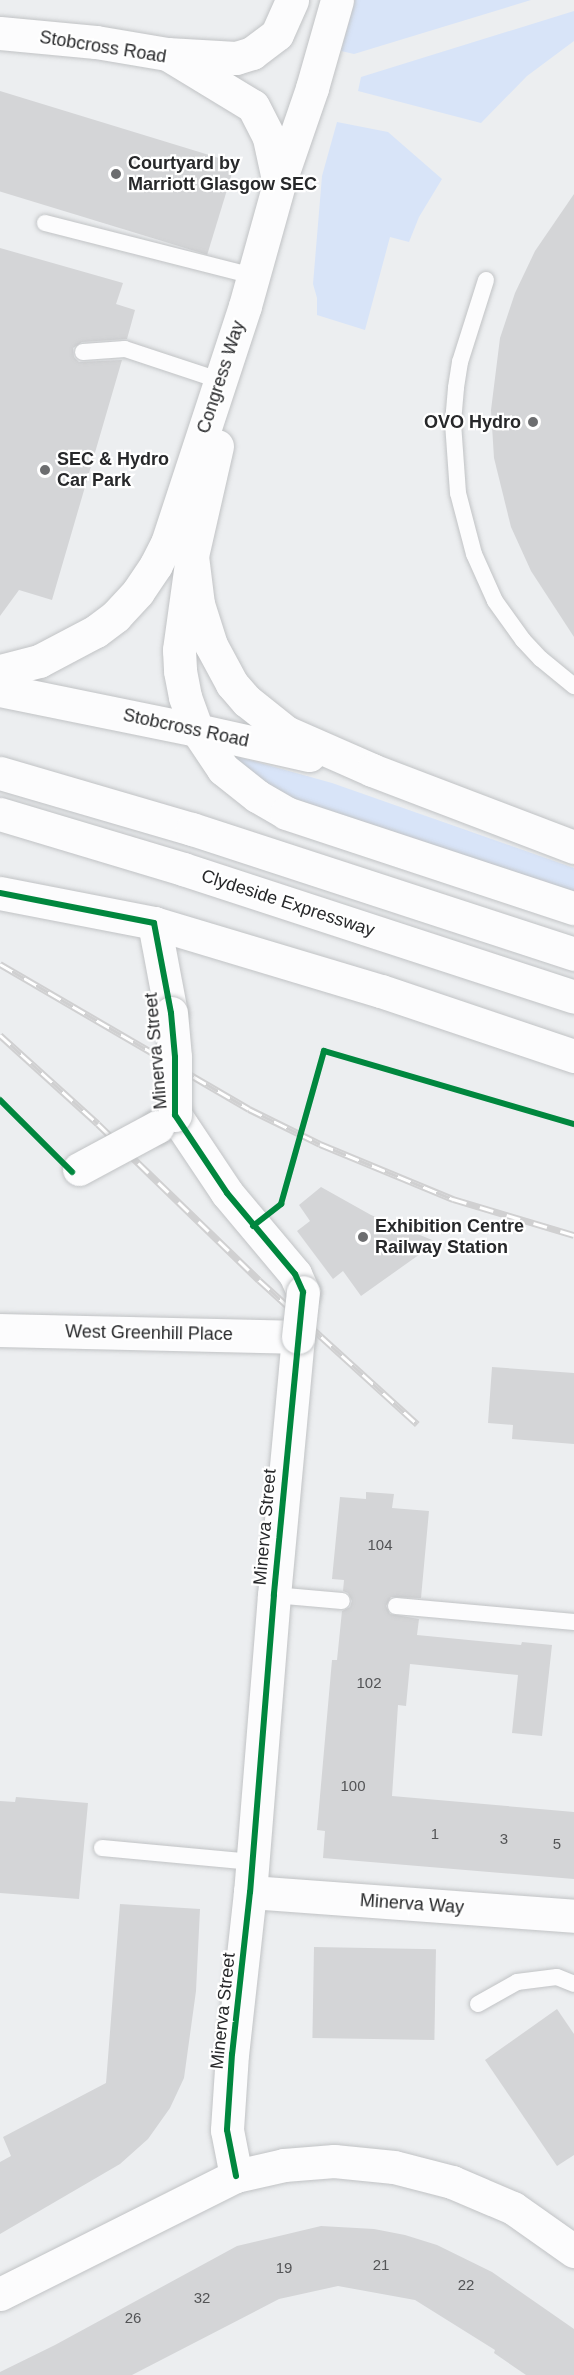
<!DOCTYPE html>
<style>
body{margin:0}
#map{position:relative;width:574px;height:2375px;overflow:hidden;background:#eceef0;font-family:Helvetica,sans-serif}
div>[style]{position:absolute}
[style*='--x']{left:calc(var(--x)*1px);top:calc(var(--y)*1px);width:calc(var(--w)*1px);rotate:calc(var(--a)*1deg)}
.green>*{inset:0;background:#d8e4f8}
.building>*{inset:0;background:#d4d5d7;transform-origin:0 0}
.roads{filter:drop-shadow(0 0 2px #c1c3c5) drop-shadow(0 0 2px #c1c3c5)}
.service>*{height:16px;margin:-8px;padding:0 8px;transform-origin:8px;border-radius:8px;background:#fcfcfd}
.minor>*{height:33px;margin:-16.5px;padding:0 16.5px;transform-origin:16.5px;border-radius:16.5px;background:#fcfcfd}
.tertiary>*{height:33px;margin:-16.5px;padding:0 16.5px;transform-origin:16.5px;border-radius:16.5px;background:#fcfcfd}
.primary>*{height:33px;margin:-16.5px;padding:0 16.5px;transform-origin:16.5px;border-radius:16.5px;background:#fcfcfd}
.rail>*{height:7px;margin-top:-3.5px;transform-origin:0;background:repeating-linear-gradient(90deg,#fff 0 14px,#d0d0d1 0 28px);box-sizing:border-box;border-block:2px solid #d0d0d1}
.bridges{filter:drop-shadow(0 0 2px #c1c3c5) drop-shadow(0 0 2px #c1c3c5)}
.minor-bridge>*{height:33px;margin:-16.5px;padding:0 16.5px;transform-origin:16.5px;border-radius:16.5px;background:#fcfcfd}
.cycleway>*{height:6px;margin:-3px;padding:0 3px;transform-origin:3px;border-radius:3px;background:#00873e}
.dots>*{width:16px;height:16px;translate:-50% -50%;box-sizing:border-box;border:3px solid #fff;border-radius:50%}
span{translate:-50% -50%;white-space:nowrap;text-align:center;line-height:1.15;-webkit-text-stroke:4.5px #fff;paint-order:stroke}
.number-label{font-size:15px;color:#535456}
.number-label span{-webkit-text-stroke-width:0}
.street-label{font-size:18px;color:#27282a}
.poi-label{font-size:18px;color:#27282a;font-weight:700}
.left{translate:0 -50%;text-align:left}
.right{translate:-100% -50%;text-align:right}
</style>
<div id="map">
<div class="green">
<i style="clip-path:polygon(355px 0,531px 0,354px 54px,341px 51px)"></i>
<i style="clip-path:polygon(574px 11px,574px 41px,527px 76px,481px 123px,358px 91px,361px 77px)"></i>
<i style="clip-path:polygon(337px 122px,388px 132px,442px 179px,419px 217px,409px 242px,390px 237px,365px 330px,317px 315px,317px 298px,313px 284px,322px 176px)"></i>
<i style="clip-path:polygon(235px 756px,332px 783px,574px 868px,574px 893px,277px 793px,249px 777px)"></i>
</div>
<div class="building">
<i style="left:0;top:91px;width:246px;height:96px;rotate:17deg"></i>
<i style="clip-path:polygon(574px 194px,574px 637px,531px 571px,511px 527px,494px 458px,491px 410px,500px 338px,515px 293px,535px 251px)"></i>
<i style="clip-path:polygon(0 248px,123px 283px,116px 304px,135px 310px,127px 339px,82px 342px,73px 348px,74px 357px,79px 362px,122px 360px,52px 600px,19px 590px,0 616px)"></i>
<i style="clip-path:polygon(321px 1187px,371px 1215px,437px 1242px,361px 1296px,343px 1271px,333px 1279px,297px 1231px,310px 1221px,299px 1205px)"></i>
<i style="clip-path:polygon(492px 1367px,574px 1373px,574px 1444px,512px 1439px,513px 1425px,488px 1423px)"></i>
<i style="clip-path:polygon(366px 1492px,394px 1494px,392px 1508px,429px 1511px,421px 1598px,391px 1597px,386px 1606px,390px 1614px,419px 1619px,417px 1635px,521px 1645px,522px 1642px,552px 1645px,542px 1736px,512px 1733px,518px 1675px,410px 1664px,406px 1706px,398px 1705px,392px 1796px,574px 1812px,574px 1879px,323px 1858px,325px 1831px,317px 1830px,332px 1660px,337px 1660px,342px 1611px,350px 1607px,352px 1601px,348px 1593px,343px 1591px,344px 1580px,332px 1579px,340px 1497px,366px 1499px)"></i>
<i style="clip-path:polygon(16px 1797px,88px 1803px,79px 1899px,0 1893px,0 1801px,15px 1802px)"></i>
<i style="clip-path:polygon(120px 1904px,200px 1909px,196px 1991px,184px 2078px,170px 2108px,148px 2139px,120px 2164px,0 2234px,0 2162px,11px 2156px,3px 2137px,106px 2083px)"></i>
<i style="left:314px;top:1947px;width:122px;height:91px;rotate:1deg"></i>
<i style="clip-path:polygon(557px 2009px,574px 2034px,574px 2155px,557px 2166px,485px 2060px)"></i>
<i style="clip-path:polygon(321px 2226px,374px 2229px,405px 2235px,437px 2245px,492px 2272px,574px 2329px,574px 2375px,526px 2375px,494px 2353px,495px 2350px,415px 2300px,338px 2286px,279px 2299px,132px 2375px,0 2375px,0 2372px,55px 2345px,237px 2246px)"></i>
</div>
<div class="roads">
<div class="service">
<i style="--x:45;--y:223;--w:215;--a:14.3"></i>
<i style="--x:486;--y:280;--w:86;--a:107.6"></i>
<i style="--x:460;--y:362;--w:26;--a:99"></i>
<i style="--x:456;--y:388;--w:35;--a:95"></i>
<i style="--x:453;--y:423;--w:70;--a:85.9"></i>
<i style="--x:458;--y:493;--w:63;--a:75.3"></i>
<i style="--x:474;--y:554;--w:51;--a:65.9"></i>
<i style="--x:495;--y:601;--w:48;--a:54.3"></i>
<i style="--x:523;--y:640;--w:26;--a:47"></i>
<i style="--x:541;--y:659;--w:43;--a:39.3"></i>
<i style="--x:83;--y:352;--w:42;--a:-4.1"></i>
<i style="--x:125;--y:349;--w:99;--a:18.3"></i>
<i style="--x:274;--y:1595;--w:68;--a:5"></i>
<i style="--x:396;--y:1606;--w:179;--a:5.1"></i>
<i style="--x:102;--y:1848;--w:151;--a:5.3"></i>
<i style="--x:478;--y:2004;--w:45;--a:-29.4"></i>
<i style="--x:517;--y:1982;--w:40;--a:-7.1"></i>
<i style="--x:557;--y:1977;--w:18;--a:22"></i>
</div>
<div class="minor">
<i style="--x:167;--y:54;--w:69;--a:3.3"></i>
<i style="--x:236;--y:58;--w:17;--a:-17"></i>
<i style="--x:252;--y:53;--w:31;--a:-37"></i>
<i style="--x:277;--y:34;--w:37;--a:-66"></i>
<i style="--x:279;--y:184;--w:102;--a:-71"></i>
<i style="--x:312;--y:88;--w:91;--a:-74.1"></i>
<i style="--x:154;--y:923;--w:92;--a:79.3"></i>
<i style="--x:157;--y:1127;--w:22;--a:-34"></i>
<i style="--x:175;--y:1115;--w:94;--a:56.3"></i>
<i style="--x:227;--y:1193;--w:106;--a:50"></i>
<i style="--x:295;--y:1274;--w:20;--a:66"></i>
<i style="--x:0;--y:1330;--w:298;--a:1.3"></i>
<i style="--x:298;--y:1337;--w:259;--a:95.3"></i>
<i style="--x:274;--y:1595;--w:298;--a:94.6"></i>
<i style="--x:250;--y:1892;--w:163;--a:96.3"></i>
<i style="--x:232;--y:2054;--w:76;--a:93.8"></i>
<i style="--x:227;--y:2130;--w:47;--a:78.9"></i>
<i style="--x:250;--y:1892;--w:325;--a:4.2"></i>
<i style="--x:0;--y:2294;--w:264;--a:-26.6"></i>
<i style="--x:236;--y:2176;--w:49;--a:-12.9"></i>
<i style="--x:284;--y:2165;--w:50;--a:-4.6"></i>
<i style="--x:334;--y:2161;--w:60;--a:5.7"></i>
<i style="--x:394;--y:2167;--w:60;--a:14.5"></i>
<i style="--x:452;--y:2182;--w:66;--a:23.1"></i>
<i style="--x:513;--y:2208;--w:75;--a:35.2"></i>
</div>
<div class="tertiary">
<i style="--x:0;--y:33;--w:96;--a:5.4"></i>
<i style="--x:96;--y:42;--w:72;--a:9.6"></i>
<i style="--x:167;--y:54;--w:100;--a:31.2"></i>
<i style="--x:253;--y:106;--w:36;--a:63"></i>
<i style="--x:269;--y:138;--w:47;--a:77.7"></i>
<i style="--x:279;--y:184;--w:127;--a:105.6"></i>
<i style="--x:245;--y:306;--w:250;--a:108.2"></i>
<i style="--x:167;--y:543;--w:25;--a:117"></i>
<i style="--x:156;--y:565;--w:32;--a:124"></i>
<i style="--x:138;--y:592;--w:33;--a:133"></i>
<i style="--x:116;--y:616;--w:25;--a:143"></i>
<i style="--x:96;--y:631;--w:64;--a:152.2"></i>
<i style="--x:39;--y:661;--w:40;--a:165.6"></i>
<i style="--x:217;--y:446;--w:113;--a:102.8"></i>
<i style="--x:192;--y:556;--w:48;--a:82.9"></i>
<i style="--x:198;--y:604;--w:43;--a:72.4"></i>
<i style="--x:211;--y:645;--w:44;--a:61.7"></i>
<i style="--x:232;--y:684;--w:23;--a:49"></i>
<i style="--x:247;--y:701;--w:50;--a:38.5"></i>
<i style="--x:286;--y:732;--w:94;--a:23.8"></i>
<i style="--x:372;--y:770;--w:216;--a:20.9"></i>
<i style="--x:0;--y:690;--w:201;--a:11.5"></i>
<i style="--x:197;--y:730;--w:115;--a:12.6"></i>
<i style="--x:0;--y:893;--w:157;--a:11"></i>
</div>
<div class="primary">
<i style="--x:192;--y:556;--w:95;--a:97.9"></i>
<i style="--x:179;--y:650;--w:21;--a:87"></i>
<i style="--x:180;--y:671;--w:26;--a:79"></i>
<i style="--x:185;--y:697;--w:35;--a:70"></i>
<i style="--x:197;--y:730;--w:47;--a:56.3"></i>
<i style="--x:223;--y:769;--w:43;--a:38.5"></i>
<i style="--x:257;--y:796;--w:34;--a:30"></i>
<i style="--x:286;--y:813;--w:303;--a:18.3"></i>
<i style="--x:0;--y:773;--w:200;--a:16.3"></i>
<i style="--x:192;--y:829;--w:402;--a:18.1"></i>
<i style="--x:0;--y:814;--w:191;--a:16.7"></i>
<i style="--x:183;--y:869;--w:411;--a:18.1"></i>
<i style="--x:154;--y:923;--w:237;--a:16.7"></i>
<i style="--x:381;--y:991;--w:204;--a:18.6"></i>
</div>
</div>
<div class="rail">
<i style="--x:0;--y:964;--w:288;--a:30.2"></i>
<i style="--x:249;--y:1109;--w:79;--a:26.2"></i>
<i style="--x:320;--y:1144;--w:144;--a:22.5"></i>
<i style="--x:453;--y:1199;--w:126;--a:16.6"></i>
<i style="--x:0;--y:1035;--w:132;--a:42.2"></i>
<i style="--x:98;--y:1124;--w:224;--a:44.1"></i>
<i style="--x:259;--y:1280;--w:214;--a:42.3"></i>
</div>
<div class="bridges">
<div class="minor-bridge">
<i style="--x:171;--y:1013;--w:44;--a:84.8"></i>
<i style="--x:175;--y:1057;--w:58;--a:90"></i>
<i style="--x:79;--y:1169;--w:89;--a:-28.3"></i>
<i style="--x:298;--y:1337;--w:45;--a:-83.7"></i>
</div>
</div>
<div class="cycleway">
<i style="--x:0;--y:893;--w:157;--a:11"></i>
<i style="--x:154;--y:923;--w:92;--a:79.3"></i>
<i style="--x:171;--y:1013;--w:44;--a:84.8"></i>
<i style="--x:175;--y:1057;--w:58;--a:90"></i>
<i style="--x:175;--y:1115;--w:94;--a:56.3"></i>
<i style="--x:227;--y:1193;--w:106;--a:50"></i>
<i style="--x:295;--y:1274;--w:20;--a:66"></i>
<i style="--x:303;--y:1292;--w:304;--a:95.5"></i>
<i style="--x:274;--y:1595;--w:298;--a:94.6"></i>
<i style="--x:250;--y:1892;--w:163;--a:96.3"></i>
<i style="--x:232;--y:2054;--w:76;--a:93.8"></i>
<i style="--x:227;--y:2130;--w:47;--a:78.9"></i>
<i style="--x:0;--y:1100;--w:102;--a:45"></i>
<i style="--x:253;--y:1226;--w:36;--a:-38"></i>
<i style="--x:281;--y:1204;--w:159;--a:-74.3"></i>
<i style="--x:324;--y:1051;--w:260;--a:16.3"></i>
</div>
<div class="dots">
<i style="left:116px;top:174px;background:#6c6d6f"></i>
<i style="left:533px;top:422px;background:#6c6d6f"></i>
<i style="left:45px;top:470px;background:#6c6d6f"></i>
<i style="left:363px;top:1237px;background:#6c6d6f"></i>
</div>
<div class="number-label">
<span style="left:380px;top:1545px">104</span>
<span style="left:369px;top:1683px">102</span>
<span style="left:353px;top:1786px">100</span>
<span style="left:435px;top:1834px">1</span>
<span style="left:504px;top:1839px">3</span>
<span style="left:557px;top:1844px">5</span>
<span style="left:381px;top:2265px">21</span>
<span style="left:284px;top:2268px">19</span>
<span style="left:466px;top:2285px">22</span>
<span style="left:202px;top:2298px">32</span>
<span style="left:133px;top:2318px">26</span>
</div>
<div class="street-label">
<span style="left:103px;top:47px;rotate:9deg">Stobcross Road</span>
<span style="left:221px;top:377px;rotate:-72deg">Congress Way</span>
<span style="left:186px;top:728px;rotate:12deg">Stobcross Road</span>
<span style="left:288px;top:903px;rotate:18deg">Clydeside Expressway</span>
<span style="left:156px;top:1051px;rotate:-95deg">Minerva Street</span>
<span style="left:149px;top:1333px;rotate:1deg">West Greenhill Place</span>
<span style="left:265px;top:1527px;rotate:-85deg">Minerva Street</span>
<span style="left:412px;top:1904px;rotate:4deg">Minerva Way</span>
<span style="left:223px;top:2011px;rotate:-84deg">Minerva Street</span>
</div>
<div class="poi-label">
<span class="left" style="left:128px;top:174px">Courtyard by<br>Marriott Glasgow SEC</span>
<span class="right" style="left:521px;top:422px">OVO Hydro</span>
<span class="left" style="left:57px;top:470px">SEC &amp; Hydro<br>Car Park</span>
<span class="left" style="left:375px;top:1237px">Exhibition Centre<br>Railway Station</span>
</div>
</div>
